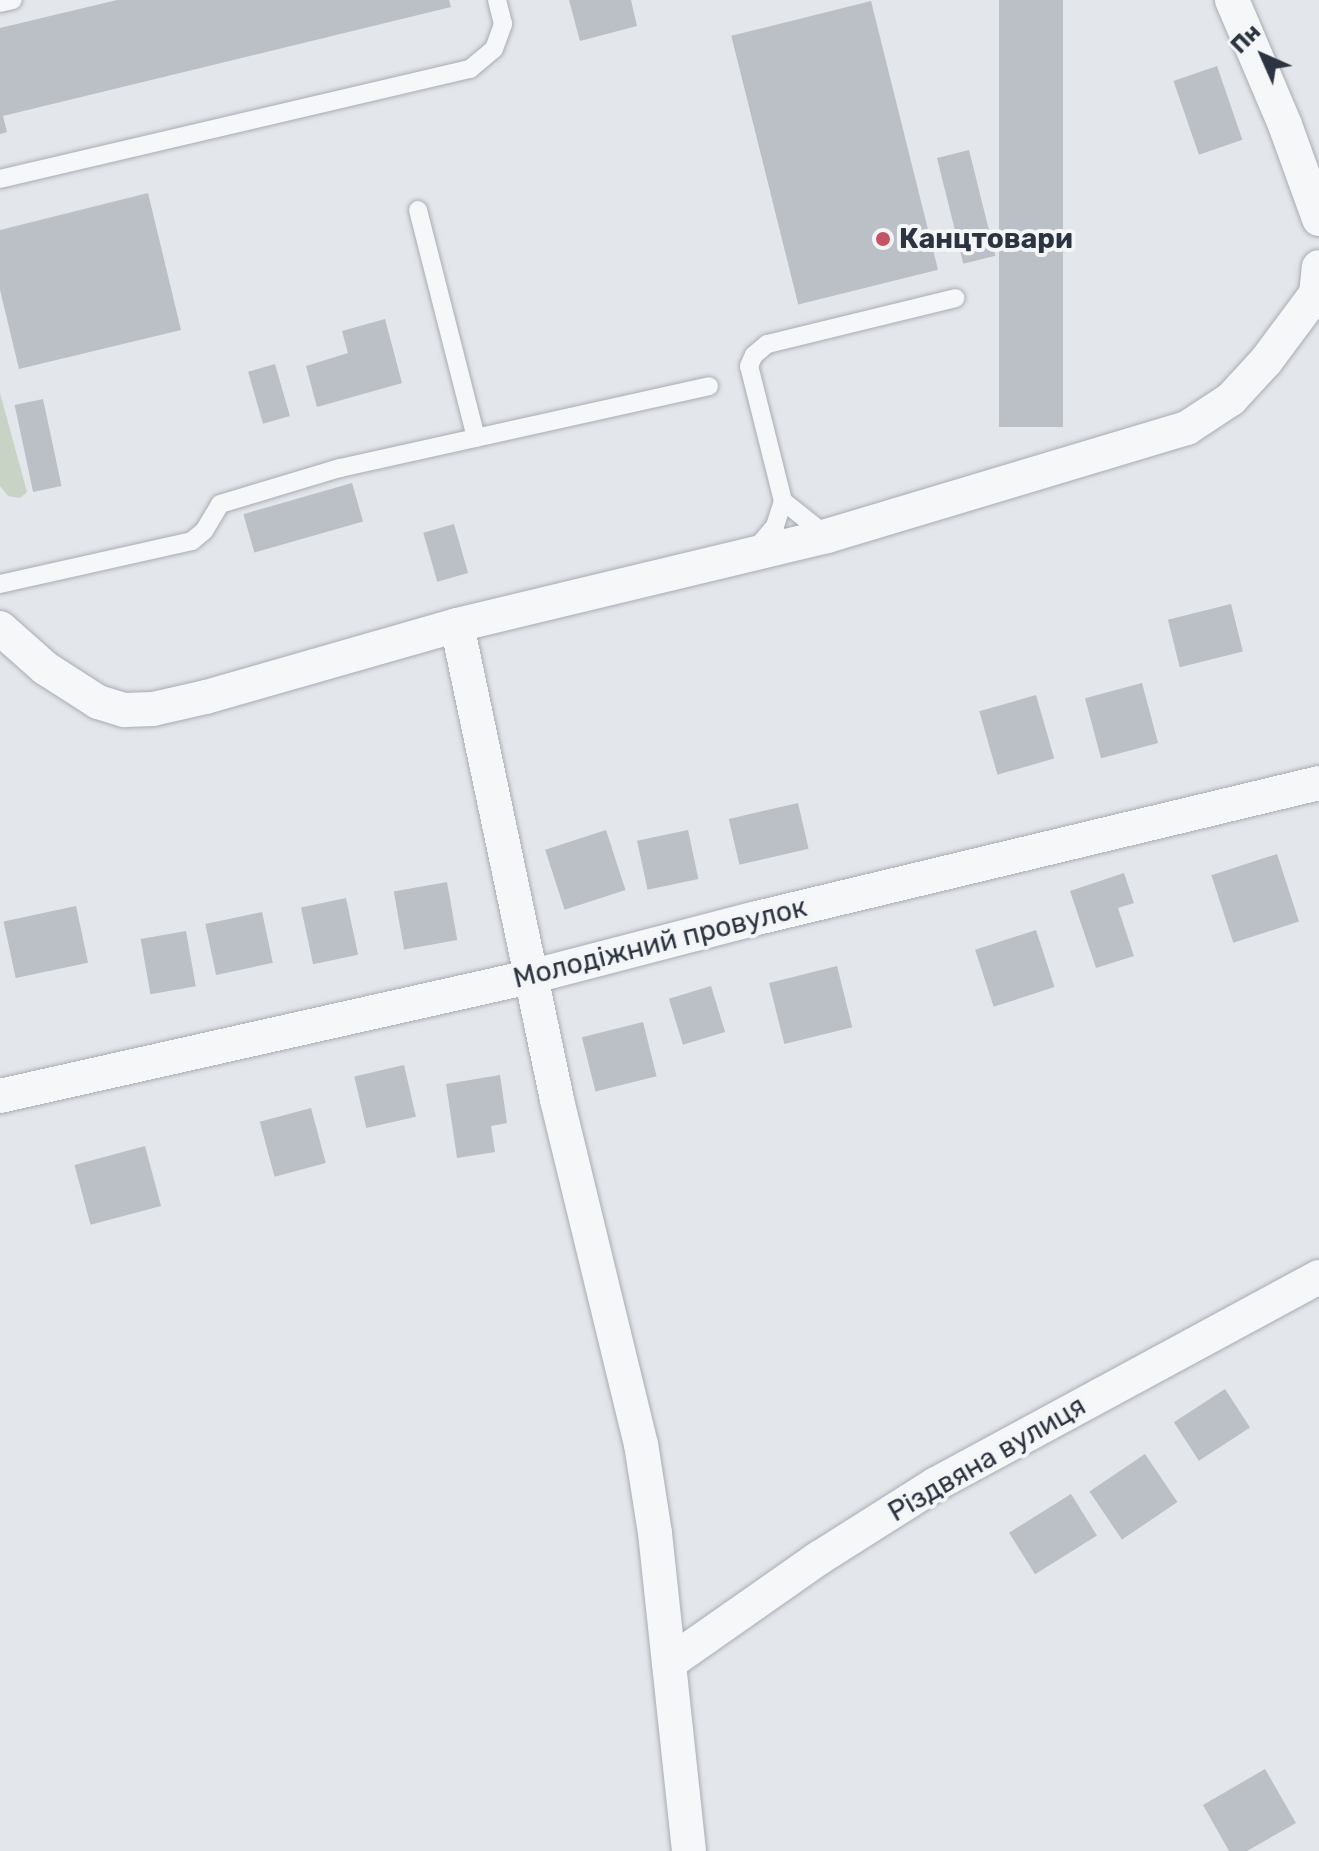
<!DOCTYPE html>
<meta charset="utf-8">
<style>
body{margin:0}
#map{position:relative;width:1319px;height:1851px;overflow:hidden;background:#e3e6ea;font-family:Rubik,sans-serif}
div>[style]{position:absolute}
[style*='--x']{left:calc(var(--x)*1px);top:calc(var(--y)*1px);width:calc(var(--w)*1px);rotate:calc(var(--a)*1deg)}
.green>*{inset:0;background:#c9d3c5}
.building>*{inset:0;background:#bbbfc6;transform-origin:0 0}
.roads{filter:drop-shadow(0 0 2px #a8adb4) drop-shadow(0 0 2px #a8adb4)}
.lane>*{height:18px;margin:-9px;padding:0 9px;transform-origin:9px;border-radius:9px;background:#f6f7f9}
.street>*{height:34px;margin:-17px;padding:0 17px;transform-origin:17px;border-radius:17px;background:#f6f7f9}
.dots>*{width:22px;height:22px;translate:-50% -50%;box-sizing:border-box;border:4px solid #f3f5f7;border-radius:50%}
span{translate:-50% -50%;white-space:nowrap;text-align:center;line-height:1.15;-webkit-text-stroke:8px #f3f5f7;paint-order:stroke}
.poi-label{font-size:28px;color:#2c3441;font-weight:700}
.left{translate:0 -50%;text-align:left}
.street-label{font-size:28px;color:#2c3441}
.north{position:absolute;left:1223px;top:16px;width:80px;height:80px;-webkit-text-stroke:6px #f3f5f7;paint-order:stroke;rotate:315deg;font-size:22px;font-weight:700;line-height:32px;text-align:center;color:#2c3441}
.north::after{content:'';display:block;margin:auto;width:28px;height:36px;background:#2c3441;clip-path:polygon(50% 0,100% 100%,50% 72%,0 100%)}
</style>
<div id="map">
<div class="green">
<i style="clip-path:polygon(0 393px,27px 492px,20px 498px,8px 496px,0 486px)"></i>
</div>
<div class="building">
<i style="clip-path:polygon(117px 0,449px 0,451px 7px,3px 116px,7px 132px,0 134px,0 28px)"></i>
<i style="clip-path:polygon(569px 0,631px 0,637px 26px,580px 41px)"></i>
<i style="left:999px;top:0;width:64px;height:427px"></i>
<i style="left:871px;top:1px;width:277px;height:144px;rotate:76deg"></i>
<i style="left:1217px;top:66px;width:78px;height:46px;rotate:71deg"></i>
<i style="left:969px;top:150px;width:109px;height:33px;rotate:76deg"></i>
<i style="clip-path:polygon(148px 193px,181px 330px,19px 369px,0 290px,0 230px)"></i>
<i style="clip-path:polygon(385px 319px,402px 383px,317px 407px,306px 366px,348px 353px,342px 331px)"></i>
<i style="left:275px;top:364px;width:54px;height:28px;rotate:74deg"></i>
<i style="left:43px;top:399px;width:89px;height:29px;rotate:78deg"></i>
<i style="left:352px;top:483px;width:40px;height:113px;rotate:74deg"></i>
<i style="left:454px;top:524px;width:51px;height:32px;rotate:74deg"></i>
<i style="left:1231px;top:604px;width:49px;height:65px;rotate:76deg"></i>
<i style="left:1142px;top:683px;width:62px;height:59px;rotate:75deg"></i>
<i style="left:1036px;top:695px;width:66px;height:59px;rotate:74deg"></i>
<i style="left:798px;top:803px;width:47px;height:71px;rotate:77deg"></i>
<i style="left:606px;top:830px;width:63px;height:64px;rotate:72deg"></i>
<i style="left:688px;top:830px;width:50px;height:52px;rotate:78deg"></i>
<i style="left:1277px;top:854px;width:71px;height:69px;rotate:72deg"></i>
<i style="clip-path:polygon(1124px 873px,1134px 903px,1118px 908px,1134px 956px,1096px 968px,1070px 891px)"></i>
<i style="left:447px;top:882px;width:59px;height:54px;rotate:80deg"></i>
<i style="left:346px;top:898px;width:58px;height:46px;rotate:78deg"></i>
<i style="left:76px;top:906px;width:58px;height:74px;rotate:78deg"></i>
<i style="left:262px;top:912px;width:52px;height:58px;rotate:78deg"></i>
<i style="left:1036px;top:930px;width:60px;height:64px;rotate:72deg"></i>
<i style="left:186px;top:931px;width:56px;height:46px;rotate:80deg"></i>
<i style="left:837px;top:966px;width:63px;height:70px;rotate:76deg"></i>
<i style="left:711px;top:986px;width:48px;height:44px;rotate:73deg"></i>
<i style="left:643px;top:1022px;width:56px;height:63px;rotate:76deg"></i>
<i style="left:404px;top:1065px;width:53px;height:51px;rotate:77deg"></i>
<i style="clip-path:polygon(500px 1075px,507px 1123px,491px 1126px,495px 1152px,457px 1158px,446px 1084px)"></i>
<i style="left:311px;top:1108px;width:57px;height:53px;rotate:75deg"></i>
<i style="left:145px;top:1146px;width:62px;height:73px;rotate:75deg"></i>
<i style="left:1225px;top:1389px;width:46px;height:61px;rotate:57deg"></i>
<i style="left:1145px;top:1454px;width:58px;height:67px;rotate:56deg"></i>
<i style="left:1071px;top:1494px;width:49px;height:73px;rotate:58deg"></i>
<i style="clip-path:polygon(1265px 1769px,1296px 1823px,1247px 1851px,1229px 1851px,1203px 1805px)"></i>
</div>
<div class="roads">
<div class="lane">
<i style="--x:0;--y:3;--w:13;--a:-13"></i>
<i style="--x:0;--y:179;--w:483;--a:-13.2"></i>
<i style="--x:470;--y:69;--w:31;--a:-40"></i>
<i style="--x:494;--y:49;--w:27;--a:-70"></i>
<i style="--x:503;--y:24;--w:25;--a:-104"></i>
<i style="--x:418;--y:210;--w:235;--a:75.7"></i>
<i style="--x:783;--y:501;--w:56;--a:38.5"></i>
<i style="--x:754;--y:551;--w:33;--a:-50"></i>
<i style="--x:775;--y:526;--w:26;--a:-72"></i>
<i style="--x:783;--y:501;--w:139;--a:-104.1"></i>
<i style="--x:749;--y:366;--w:12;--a:-66"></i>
<i style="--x:754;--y:355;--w:17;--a:-40"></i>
<i style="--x:767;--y:344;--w:194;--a:-13.7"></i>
<i style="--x:0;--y:584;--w:197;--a:-12.6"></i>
<i style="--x:192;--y:541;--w:16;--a:-40"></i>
<i style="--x:204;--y:531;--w:31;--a:-59"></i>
<i style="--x:220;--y:504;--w:125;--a:-16.7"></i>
<i style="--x:340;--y:468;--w:378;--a:-12.5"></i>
</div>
<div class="street">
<i style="--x:1232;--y:0;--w:136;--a:67"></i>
<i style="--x:1285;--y:125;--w:100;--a:70.1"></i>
<i style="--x:457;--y:625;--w:485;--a:78.1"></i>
<i style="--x:557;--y:1100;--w:354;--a:76.3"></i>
<i style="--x:641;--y:1444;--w:90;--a:81.1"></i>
<i style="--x:655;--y:1533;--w:320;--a:83.9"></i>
<i style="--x:0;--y:628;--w:60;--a:41.6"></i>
<i style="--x:45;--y:668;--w:63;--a:32.7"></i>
<i style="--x:98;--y:702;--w:28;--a:17"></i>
<i style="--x:125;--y:710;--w:28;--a:-2"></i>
<i style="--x:153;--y:709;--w:54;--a:-12.8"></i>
<i style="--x:206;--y:697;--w:261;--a:-16"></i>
<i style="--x:457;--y:625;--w:381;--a:-13.5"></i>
<i style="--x:827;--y:536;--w:376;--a:-16.7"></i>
<i style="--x:1187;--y:428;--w:53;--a:-33.4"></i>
<i style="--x:1231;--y:399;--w:52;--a:-47.4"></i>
<i style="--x:1266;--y:361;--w:84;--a:-53.3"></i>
<i style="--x:1316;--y:294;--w:27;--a:-84"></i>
<i style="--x:0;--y:1096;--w:547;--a:-12.67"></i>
<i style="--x:534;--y:976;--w:226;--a:-14.6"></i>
<i style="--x:753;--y:919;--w:582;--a:-13.51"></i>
<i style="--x:669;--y:1663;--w:183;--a:-35"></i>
<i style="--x:819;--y:1558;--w:138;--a:-32.3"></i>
<i style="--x:936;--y:1484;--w:435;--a:-28.4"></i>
</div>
</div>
<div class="dots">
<i style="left:883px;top:239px;background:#c45365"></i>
</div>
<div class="poi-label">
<span class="left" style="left:899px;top:239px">Канцтовари</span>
</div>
<div class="street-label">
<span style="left:660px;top:943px;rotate:-14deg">Молодіжний провулок</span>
<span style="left:987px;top:1459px;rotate:-30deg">Різдвяна вулиця</span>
</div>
<div class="north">Пн</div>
</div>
